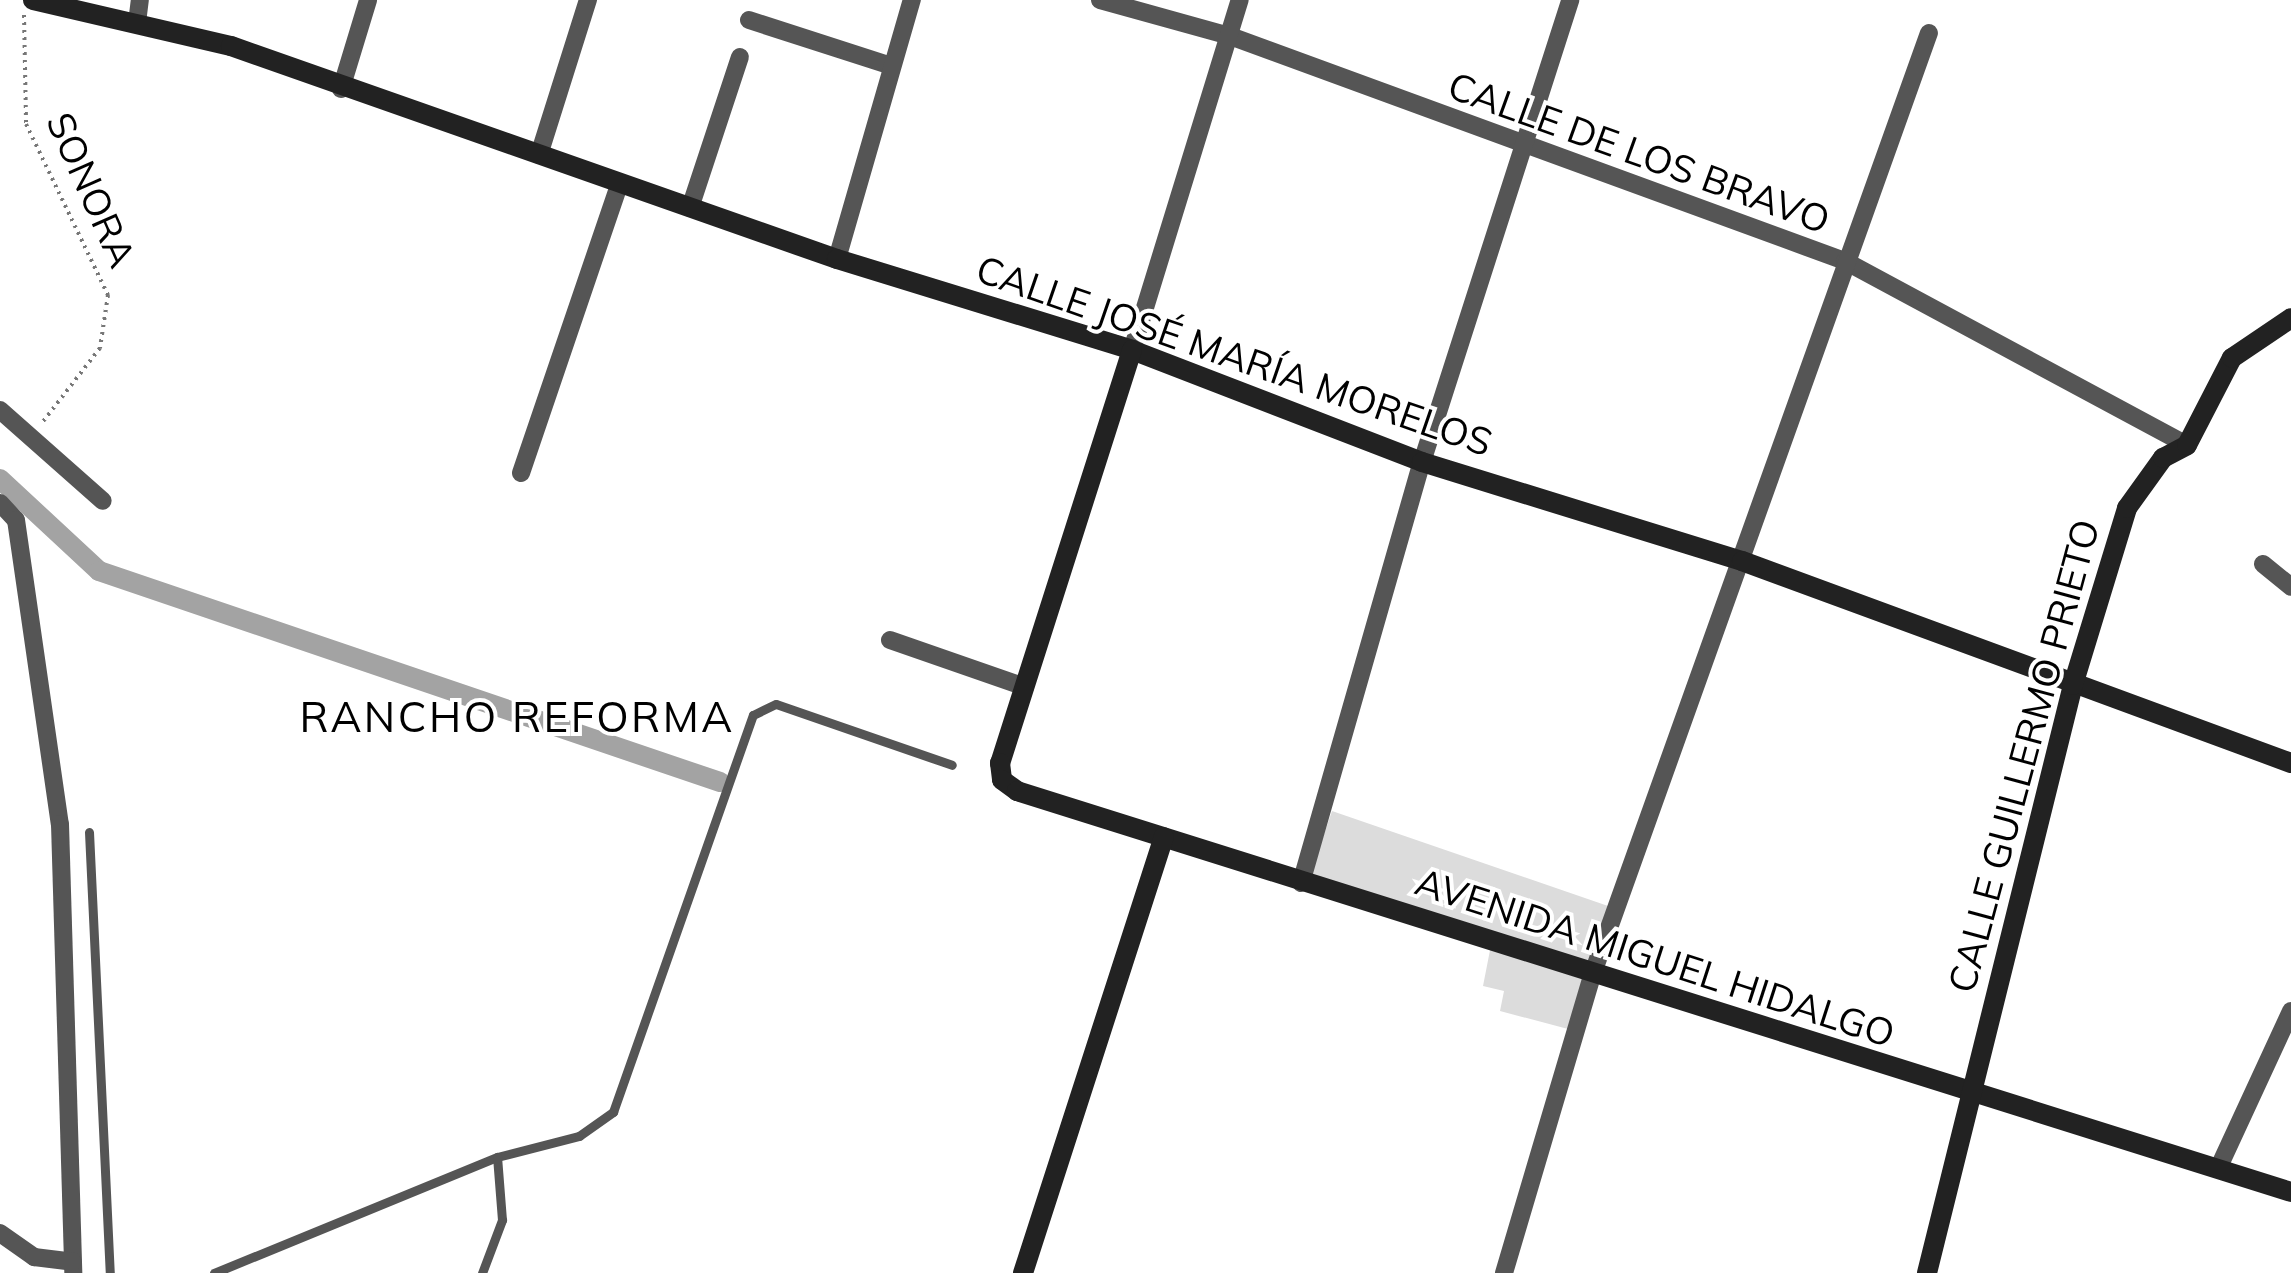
<!DOCTYPE html>
<meta charset="utf-8">
<style>
body{margin:0}
#map{position:relative;width:2291px;height:1273px;overflow:hidden;background:#fff;font-family:Mulish,sans-serif}
div>[style]{position:absolute}
[style*='--x']{left:calc(var(--x)*1px);top:calc(var(--y)*1px);width:calc(var(--w)*1px);rotate:calc(var(--a)*1deg)}
.green>*{inset:0;background:#dcdcdc;transform-origin:0 0}
.canal>*{height:20px;margin:-10px;padding:0 10px;transform-origin:10px;border-radius:10px;background:#a3a3a3}
.path>*{height:4px;margin-top:-2px;transform-origin:0;background:repeating-linear-gradient(90deg,#777 0 2.5px,transparent 0 7.5px)}
.lane>*{height:9px;margin:-4.5px;padding:0 4.5px;transform-origin:4.5px;border-radius:4.5px;background:#555}
.street>*{height:18px;margin:-9px;padding:0 9px;transform-origin:9px;border-radius:9px;background:#555}
.secondary>*{height:20px;margin:-10px;padding:0 10px;transform-origin:10px;border-radius:10px;background:#222}
span{translate:-50% -50%;white-space:nowrap;text-align:center;line-height:1.15;-webkit-text-stroke:8px #fff;paint-order:stroke}
.street-label{font-size:38px;color:#000}
.quarter-label{font-size:42px;color:#000;letter-spacing:2.5px}
</style>
<div id="map">
<div class="green">
<i style="left:1332px;top:811px;width:292px;height:66px;rotate:19deg"></i>
<i style="clip-path:polygon(1492px 940px,1586px 973px,1568px 1029px,1500px 1011px,1504px 991px,1483px 986px)"></i>
</div>
<div class="canal">
<i style="--x:0;--y:479;--w:135;--a:42.9"></i>
<i style="--x:99;--y:571;--w:656;--a:18.77"></i>
</div>
<div class="path">
<i style="--x:24;--y:15;--w:109;--a:88.9"></i>
<i style="--x:26;--y:124;--w:190;--a:64.4"></i>
<i style="--x:108;--y:295;--w:54;--a:98.6"></i>
<i style="--x:100;--y:348;--w:96;--a:127.8"></i>
</div>
<div class="lane">
<i style="--x:89;--y:832;--w:441;--a:87.3"></i>
<i style="--x:214;--y:1273;--w:306;--a:-22.3"></i>
<i style="--x:497;--y:1157;--w:85;--a:-14.4"></i>
<i style="--x:579;--y:1136;--w:42;--a:-35.2"></i>
<i style="--x:613;--y:1112;--w:421;--a:-70.6"></i>
<i style="--x:753;--y:715;--w:25;--a:-26"></i>
<i style="--x:776;--y:704;--w:186;--a:19.1"></i>
<i style="--x:482;--y:1273;--w:57;--a:-69.3"></i>
<i style="--x:502;--y:1220;--w:63;--a:-94.5"></i>
</div>
<div class="street">
<i style="--x:1100;--y:0;--w:135;--a:15.5"></i>
<i style="--x:1230;--y:36;--w:655;--a:20.1"></i>
<i style="--x:1845;--y:261;--w:388;--a:28.3"></i>
<i style="--x:749;--y:20;--w:149;--a:17.9"></i>
<i style="--x:137;--y:23;--w:23;--a:-83"></i>
<i style="--x:341;--y:89;--w:93;--a:-73.1"></i>
<i style="--x:539;--y:155;--w:163;--a:-72.5"></i>
<i style="--x:690;--y:208;--w:159;--a:-71.7"></i>
<i style="--x:837;--y:259;--w:270;--a:-73.9"></i>
<i style="--x:1132;--y:350;--w:366;--a:-72.9"></i>
<i style="--x:0;--y:410;--w:137;--a:41.5"></i>
<i style="--x:521;--y:473;--w:306;--a:-71.2"></i>
<i style="--x:0;--y:503;--w:23;--a:47"></i>
<i style="--x:16;--y:520;--w:307;--a:81.8"></i>
<i style="--x:60;--y:824;--w:449;--a:88.3"></i>
<i style="--x:2263;--y:564;--w:36;--a:39"></i>
<i style="--x:890;--y:640;--w:143;--a:19.2"></i>
<i style="--x:1301;--y:883;--w:438;--a:-74"></i>
<i style="--x:1422;--y:462;--w:485;--a:-72.2"></i>
<i style="--x:2218;--y:1169;--w:174;--a:-65.2"></i>
<i style="--x:0;--y:1233;--w:42;--a:35.2"></i>
<i style="--x:34;--y:1257;--w:39;--a:7"></i>
<i style="--x:1504;--y:1273;--w:316;--a:-73.5"></i>
<i style="--x:1594;--y:970;--w:995;--a:-70.33"></i>
</div>
<div class="secondary">
<i style="--x:33;--y:0;--w:203;--a:13.1"></i>
<i style="--x:231;--y:46;--w:642;--a:19.37"></i>
<i style="--x:837;--y:259;--w:309;--a:17.1"></i>
<i style="--x:1132;--y:350;--w:311;--a:21.1"></i>
<i style="--x:1422;--y:462;--w:335;--a:17.2"></i>
<i style="--x:1742;--y:561;--w:585;--a:20.2"></i>
<i style="--x:1132;--y:350;--w:434;--a:107.7"></i>
<i style="--x:1000;--y:763;--w:17;--a:83"></i>
<i style="--x:1002;--y:780;--w:19;--a:36"></i>
<i style="--x:1017;--y:791;--w:1336;--a:17.47"></i>
<i style="--x:1023;--y:1273;--w:458;--a:-72.1"></i>
<i style="--x:1927;--y:1273;--w:606;--a:-76.06"></i>
<i style="--x:2073;--y:685;--w:185;--a:-73"></i>
<i style="--x:2127;--y:508;--w:62;--a:-54.2"></i>
<i style="--x:2163;--y:458;--w:27;--a:-28"></i>
<i style="--x:2187;--y:445;--w:98;--a:-62.7"></i>
<i style="--x:2232;--y:358;--w:71;--a:-34.1"></i>
</div>
<div class="street-label">
<span style="left:1639px;top:153px;rotate:20deg">CALLE DE LOS BRAVO</span>
<span style="left:91px;top:190px;rotate:66deg">SONORA</span>
<span style="left:1234px;top:356px;rotate:19deg">CALLE JOSÉ MARÍA MORELOS</span>
<span style="left:2024px;top:756px;rotate:-75deg">CALLE GUILLERMO PRIETO</span>
<span style="left:1655px;top:958px;rotate:18deg">AVENIDA MIGUEL HIDALGO</span>
</div>
<div class="quarter-label">
<span style="left:517px;top:717px">RANCHO REFORMA</span>
</div>
</div>
